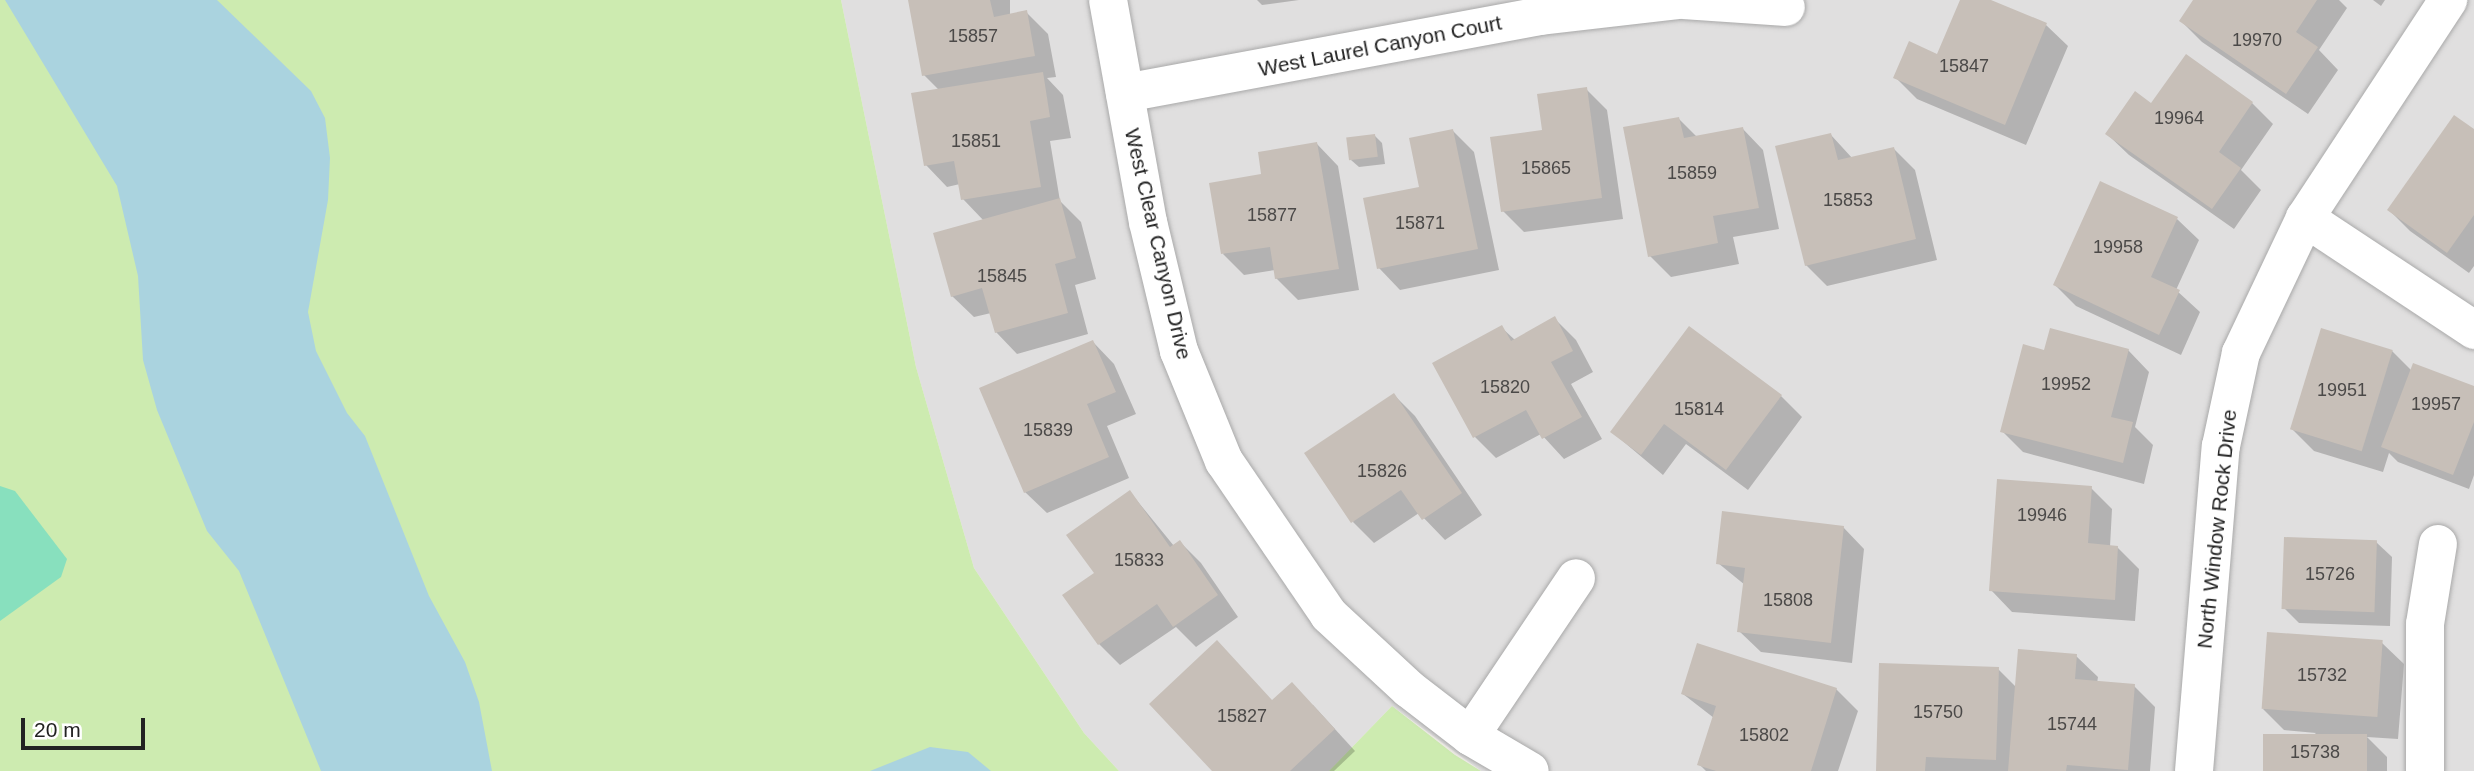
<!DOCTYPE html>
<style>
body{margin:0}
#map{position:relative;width:2474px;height:771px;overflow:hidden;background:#f2efe9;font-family:Arial,sans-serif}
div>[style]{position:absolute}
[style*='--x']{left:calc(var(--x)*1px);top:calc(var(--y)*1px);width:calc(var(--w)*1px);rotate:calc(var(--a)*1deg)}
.residential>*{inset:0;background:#e0dfdf}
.grass>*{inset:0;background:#cdebb0}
.pitch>*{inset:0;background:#88e0be}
.water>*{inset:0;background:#aad3df}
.shadow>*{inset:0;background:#0003}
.building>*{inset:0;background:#c7bfb8;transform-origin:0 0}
.roads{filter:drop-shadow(0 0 2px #a9a9a9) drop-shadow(0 0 2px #a9a9a9)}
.minor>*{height:38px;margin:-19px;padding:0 19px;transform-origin:19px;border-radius:19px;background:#fff}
span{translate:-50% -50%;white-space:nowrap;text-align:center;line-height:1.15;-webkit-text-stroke:5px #fff;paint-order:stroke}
.number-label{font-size:18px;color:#4b4948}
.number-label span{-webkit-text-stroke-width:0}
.street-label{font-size:21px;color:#222}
.scale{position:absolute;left:21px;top:718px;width:124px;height:32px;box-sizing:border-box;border:4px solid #222;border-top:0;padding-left:9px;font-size:21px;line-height:24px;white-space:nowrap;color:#222;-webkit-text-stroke:5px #fff;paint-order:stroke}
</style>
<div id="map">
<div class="residential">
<i style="clip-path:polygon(841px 0,2474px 0,2474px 771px,1481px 771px,1392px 706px,1329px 771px,1119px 771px,1084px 733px,974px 568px,916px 367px)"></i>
</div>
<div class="grass">
<i style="clip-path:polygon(0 0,841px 0,916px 367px,974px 568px,1084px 733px,1119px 771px,0 771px)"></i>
<i style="clip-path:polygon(1392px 706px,1455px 755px,1481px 771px,1329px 771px)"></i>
</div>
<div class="pitch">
<i style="clip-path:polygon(0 486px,15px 491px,67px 559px,61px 577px,0 621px)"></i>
</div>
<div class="water">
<i style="clip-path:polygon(5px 0,217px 0,311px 91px,325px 118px,330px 158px,328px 200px,308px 312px,316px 351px,347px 413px,365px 436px,429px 596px,465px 662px,479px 702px,492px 771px,321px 771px,239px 571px,207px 531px,157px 410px,143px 360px,138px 276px,117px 186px)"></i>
<i style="clip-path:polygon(930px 747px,968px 752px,991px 771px,870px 771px)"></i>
</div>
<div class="shadow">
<i style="clip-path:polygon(910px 0,1010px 0,1010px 16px,1026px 12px,1048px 34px,1056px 77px,1047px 78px,1063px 95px,1071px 138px,1050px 141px,1060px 201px,1081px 222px,1096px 279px,1075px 285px,1088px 334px,1017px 354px,996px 332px,991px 313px,974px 317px,952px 296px,984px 221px,963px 199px,960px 184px,947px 187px,926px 165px,939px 90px,924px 75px)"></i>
<i style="clip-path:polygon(1257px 0,1299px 0,1262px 5px)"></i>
<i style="clip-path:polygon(1962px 0,1987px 0,2046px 25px,2068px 46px,2026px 145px,1917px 99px,1896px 78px,1938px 56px)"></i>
<i style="clip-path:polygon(2195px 0,2339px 0,2347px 8px,2319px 50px,2338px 70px,2308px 114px,2202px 42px,2181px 21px)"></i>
<i style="clip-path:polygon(2373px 0,2385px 0,2381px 6px)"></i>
<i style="clip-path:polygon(1586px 89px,1607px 110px,1623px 219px,1524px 232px,1503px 211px,1544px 132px)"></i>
<i style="clip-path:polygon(2252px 103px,2273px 124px,2241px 170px,2261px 190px,2234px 229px,2129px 155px,2107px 134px,2152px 106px)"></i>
<i style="clip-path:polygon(1678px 118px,1697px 137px,1742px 128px,1763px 150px,1779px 229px,1733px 237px,1739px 264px,1671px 277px,1650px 256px)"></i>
<i style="clip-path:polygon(1453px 131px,1474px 152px,1499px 270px,1400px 290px,1379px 268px)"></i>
<i style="clip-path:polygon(2474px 131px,2474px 266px,2469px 273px,2410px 231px,2389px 210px)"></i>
<i style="clip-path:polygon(1831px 135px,1853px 159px,1894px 149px,1915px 170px,1937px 260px,1827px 286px,1806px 265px)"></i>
<i style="clip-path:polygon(1375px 136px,1382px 143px,1385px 164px,1359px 167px,1351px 160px)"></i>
<i style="clip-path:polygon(1317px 144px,1338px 166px,1359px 290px,1298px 300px,1276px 278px,1275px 270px,1244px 275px,1223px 254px,1264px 175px)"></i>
<i style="clip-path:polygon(2101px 183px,2177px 219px,2199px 240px,2176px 290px,2200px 312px,2181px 355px,2076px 306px,2055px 285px)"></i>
<i style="clip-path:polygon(1555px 319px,1576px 340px,1593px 372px,1571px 384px,1602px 439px,1564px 459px,1541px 434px,1496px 458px,1475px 437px,1435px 364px,1502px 328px,1515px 340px)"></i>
<i style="clip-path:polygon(1093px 342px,1114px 364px,1136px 414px,1107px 426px,1129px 478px,1047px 513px,1025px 492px)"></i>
<i style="clip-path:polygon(2128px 350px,2149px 372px,2135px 427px,2153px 445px,2144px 484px,2023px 452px,2002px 431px)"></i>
<i style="clip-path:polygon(2392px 351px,2412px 371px,2474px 388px,2474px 475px,2469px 489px,2398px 462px,2389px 453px,2383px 472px,2314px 451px,2293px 430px)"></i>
<i style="clip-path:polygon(1394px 395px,1415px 416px,1482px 515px,1445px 540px,1419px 513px,1374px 543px,1353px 522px)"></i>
<i style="clip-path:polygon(1781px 396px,1802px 417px,1748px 490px,1686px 444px,1663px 475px,1612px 432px)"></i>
<i style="clip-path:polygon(2091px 488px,2112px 509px,2110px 547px,2117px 547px,2139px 569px,2135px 621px,2012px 612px,1991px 590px)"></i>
<i style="clip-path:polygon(1130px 492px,1174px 546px,1180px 542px,1201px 563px,1238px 617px,1196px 647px,1176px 627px,1120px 665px,1099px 644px,1096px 573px)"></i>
<i style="clip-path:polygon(1843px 527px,1864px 549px,1852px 663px,1761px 652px,1739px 631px,1745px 585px,1718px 563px)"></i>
<i style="clip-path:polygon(2376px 542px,2392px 557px,2390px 626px,2299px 623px,2284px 608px)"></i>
<i style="clip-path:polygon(2382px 643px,2404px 664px,2398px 739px,2367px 737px,2387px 757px,2387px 771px,2264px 771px,2316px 733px,2284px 730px,2263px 709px)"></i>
<i style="clip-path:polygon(2076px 656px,2098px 677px,2097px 683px,2134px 686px,2155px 707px,2150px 771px,1878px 771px,1998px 669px,2016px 687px)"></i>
<i style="clip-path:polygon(1836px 689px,1858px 711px,1838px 771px,1706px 771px,1699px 764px,1714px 718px,1683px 694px)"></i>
<i style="clip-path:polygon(1273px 702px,1313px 705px,1355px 751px,1334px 771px,1214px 771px)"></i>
</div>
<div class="building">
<i style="clip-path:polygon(908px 0,990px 0,994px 17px,1027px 10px,1035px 56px,922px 76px)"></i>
<i style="clip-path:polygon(1960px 0,1991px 0,2047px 23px,2005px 125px,1893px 78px,1909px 41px,1937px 54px)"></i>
<i style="clip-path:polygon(2193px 0,2317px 0,2296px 32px,2318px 47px,2286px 94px,2179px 21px)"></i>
<i style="clip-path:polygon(2186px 54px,2253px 102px,2219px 152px,2241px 168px,2212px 209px,2105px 134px,2135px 91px,2151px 103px)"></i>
<i style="clip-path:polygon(1043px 72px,1050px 117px,1030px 121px,1041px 187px,961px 200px,954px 161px,924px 166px,911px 93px)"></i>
<i style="clip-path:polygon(1587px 87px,1602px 198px,1501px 212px,1490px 137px,1542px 130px,1537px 94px)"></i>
<i style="clip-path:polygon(2454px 115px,2474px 129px,2474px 215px,2447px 253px,2387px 210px)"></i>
<i style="clip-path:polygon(1679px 117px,1684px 138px,1743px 127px,1759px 208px,1713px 216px,1718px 243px,1648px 257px,1623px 127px)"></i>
<i style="clip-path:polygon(1453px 129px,1478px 249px,1377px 269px,1363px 198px,1419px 187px,1409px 138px)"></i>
<i style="clip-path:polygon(1831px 133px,1838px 160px,1894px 147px,1916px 239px,1805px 266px,1775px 146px)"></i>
<i style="left:1375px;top:134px;width:23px;height:29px;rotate:83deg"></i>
<i style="clip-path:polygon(1317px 142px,1339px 269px,1275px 279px,1270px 247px,1221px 254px,1209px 183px,1261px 174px,1258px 152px)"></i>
<i style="clip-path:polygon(2100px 181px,2178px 217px,2151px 277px,2180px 290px,2159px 335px,2053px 285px)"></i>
<i style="clip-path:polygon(1060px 198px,1076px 258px,1055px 264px,1068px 313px,995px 333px,982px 288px,951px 297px,933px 233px)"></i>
<i style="clip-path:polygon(1555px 316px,1573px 351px,1551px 362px,1582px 417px,1542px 439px,1526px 410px,1473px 438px,1432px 363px,1502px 325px,1511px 341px)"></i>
<i style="clip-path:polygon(1689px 326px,1782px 395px,1726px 470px,1664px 424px,1641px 455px,1610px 432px)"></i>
<i style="clip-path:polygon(2050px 328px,2129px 349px,2111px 417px,2133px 422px,2123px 463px,2000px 432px,2023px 344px,2044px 350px)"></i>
<i style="left:2321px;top:328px;width:75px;height:106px;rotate:17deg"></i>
<i style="clip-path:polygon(1093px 340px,1116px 392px,1087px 404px,1109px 457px,1024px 493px,979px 388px)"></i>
<i style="clip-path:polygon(2413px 363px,2474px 386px,2474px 422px,2453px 475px,2381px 447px)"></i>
<i style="clip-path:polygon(1394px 393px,1462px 493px,1422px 520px,1401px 490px,1351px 523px,1304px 453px)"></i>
<i style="clip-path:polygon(1997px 479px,2092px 486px,2088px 543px,2118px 546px,2115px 600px,1989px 591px)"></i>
<i style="clip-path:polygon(1130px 490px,1170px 547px,1180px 540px,1218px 595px,1173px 627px,1157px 604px,1098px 645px,1062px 595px,1094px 573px,1066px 535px)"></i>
<i style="clip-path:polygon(1722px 511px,1844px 526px,1831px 643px,1737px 632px,1745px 568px,1716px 564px)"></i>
<i style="left:2284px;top:537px;width:93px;height:72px;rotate:2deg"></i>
<i style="left:2267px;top:632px;width:116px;height:77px;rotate:4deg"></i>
<i style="clip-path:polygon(1217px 640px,1272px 700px,1292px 682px,1335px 729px,1290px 771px,1212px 771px,1149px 704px)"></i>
<i style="clip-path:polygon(1697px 643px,1837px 688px,1811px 771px,1716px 771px,1697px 765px,1716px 706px,1681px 694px)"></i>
<i style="clip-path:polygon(2018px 649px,2077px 654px,2075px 679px,2135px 684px,2128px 770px,2067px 765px,2066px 771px,2008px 771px)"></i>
<i style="clip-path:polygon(1879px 663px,1999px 667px,1996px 760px,1926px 757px,1925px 771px,1876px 771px)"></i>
<i style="left:2263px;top:734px;width:104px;height:37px"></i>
</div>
<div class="roads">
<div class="minor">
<i style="--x:1108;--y:0;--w:226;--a:79.8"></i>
<i style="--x:1148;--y:222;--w:133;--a:76.5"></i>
<i style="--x:1179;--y:351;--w:119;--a:67.8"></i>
<i style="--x:1224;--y:461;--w:186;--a:55.7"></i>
<i style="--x:1329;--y:615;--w:109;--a:42.8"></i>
<i style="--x:1409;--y:689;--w:77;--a:37.6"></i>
<i style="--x:1470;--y:736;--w:69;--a:30.3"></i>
<i style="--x:1684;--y:0;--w:102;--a:3.9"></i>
<i style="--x:1125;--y:93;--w:422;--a:-10.5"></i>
<i style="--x:1540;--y:16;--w:139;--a:-6.6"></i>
<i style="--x:2305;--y:218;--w:203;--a:33.5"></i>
<i style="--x:1470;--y:736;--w:190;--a:-56.1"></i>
<i style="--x:2194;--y:771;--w:326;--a:-85.3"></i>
<i style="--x:2221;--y:446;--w:95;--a:-77.9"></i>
<i style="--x:2241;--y:353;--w:149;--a:-64.6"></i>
<i style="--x:2305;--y:218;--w:261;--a:-56.7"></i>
<i style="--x:2425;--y:771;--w:147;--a:-90"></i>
<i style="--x:2425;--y:624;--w:81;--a:-80.8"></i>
</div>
</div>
<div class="number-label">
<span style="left:973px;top:36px">15857</span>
<span style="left:2257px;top:40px">19970</span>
<span style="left:1964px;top:66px">15847</span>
<span style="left:2179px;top:118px">19964</span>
<span style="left:976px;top:141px">15851</span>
<span style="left:1546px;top:168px">15865</span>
<span style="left:1692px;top:173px">15859</span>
<span style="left:1848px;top:200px">15853</span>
<span style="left:1272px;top:215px">15877</span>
<span style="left:1420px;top:223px">15871</span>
<span style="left:2118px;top:247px">19958</span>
<span style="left:1002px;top:276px">15845</span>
<span style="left:2066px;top:384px">19952</span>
<span style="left:1505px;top:387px">15820</span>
<span style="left:2342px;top:390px">19951</span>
<span style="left:2436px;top:404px">19957</span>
<span style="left:1699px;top:409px">15814</span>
<span style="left:1048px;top:430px">15839</span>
<span style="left:1382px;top:471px">15826</span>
<span style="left:2042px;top:515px">19946</span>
<span style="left:1139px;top:560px">15833</span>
<span style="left:2330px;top:574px">15726</span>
<span style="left:1788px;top:600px">15808</span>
<span style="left:2322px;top:675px">15732</span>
<span style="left:1938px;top:712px">15750</span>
<span style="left:1242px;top:716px">15827</span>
<span style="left:2072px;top:724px">15744</span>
<span style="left:1764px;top:735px">15802</span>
<span style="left:2315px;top:752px">15738</span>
</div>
<div class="street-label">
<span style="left:1380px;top:46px;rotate:-11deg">West Laurel Canyon Court</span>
<span style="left:1158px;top:244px;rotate:77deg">West Clear Canyon Drive</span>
<span style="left:2217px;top:529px;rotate:-84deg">North Window Rock Drive</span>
</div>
<div class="scale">20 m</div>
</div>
